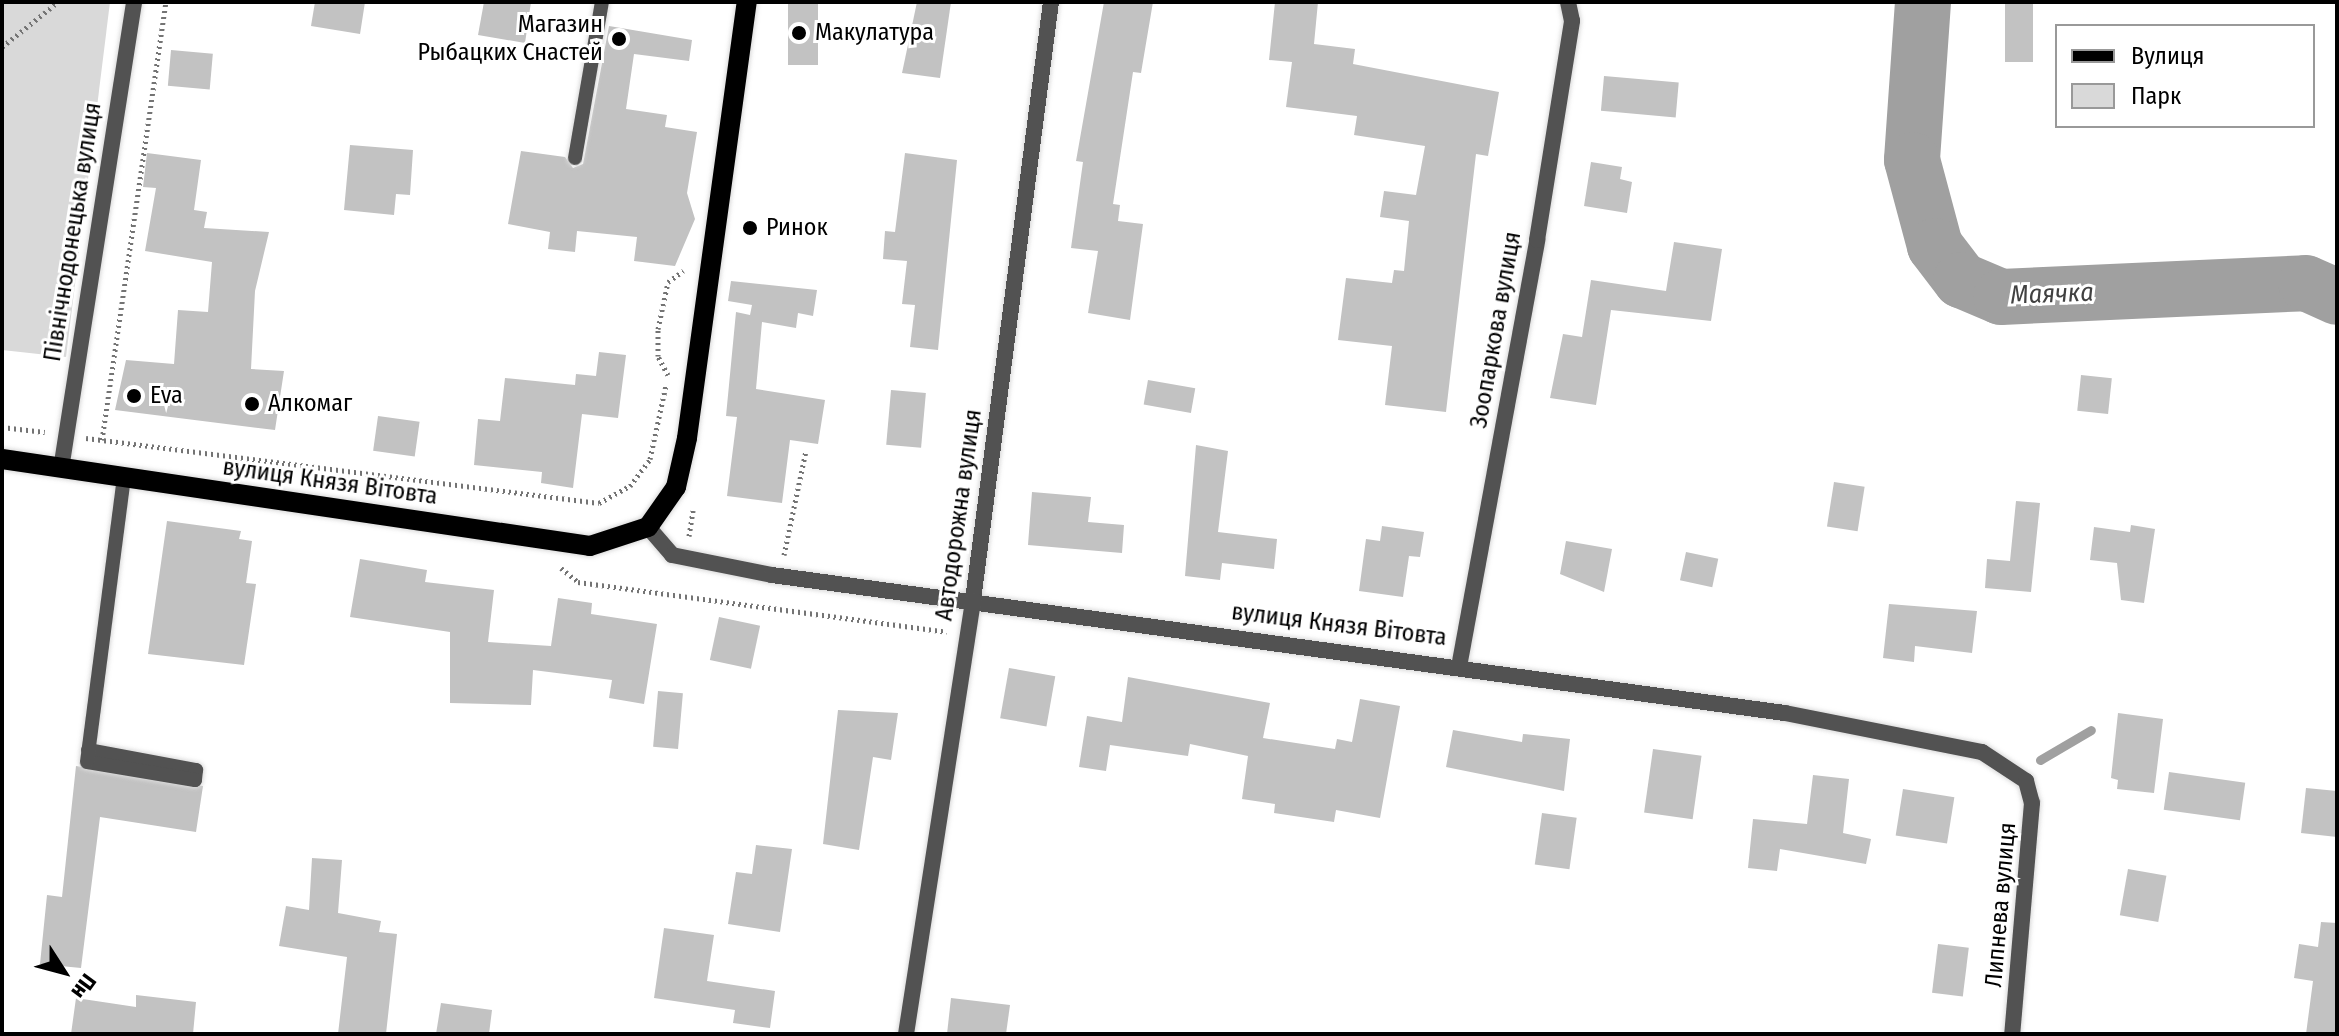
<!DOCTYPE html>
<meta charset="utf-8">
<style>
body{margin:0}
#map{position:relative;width:2339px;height:1036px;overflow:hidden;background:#fff;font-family:"Fira Sans Condensed",sans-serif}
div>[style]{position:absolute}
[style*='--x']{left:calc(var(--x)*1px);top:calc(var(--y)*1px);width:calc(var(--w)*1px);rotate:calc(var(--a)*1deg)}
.green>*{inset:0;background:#d9d9d9}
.stream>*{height:9px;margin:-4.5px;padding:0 4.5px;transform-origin:4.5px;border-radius:4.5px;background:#a0a0a0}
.river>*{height:56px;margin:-28px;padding:0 28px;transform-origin:28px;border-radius:28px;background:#a0a0a0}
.building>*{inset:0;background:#c2c2c2;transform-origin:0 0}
.path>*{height:5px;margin-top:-2.5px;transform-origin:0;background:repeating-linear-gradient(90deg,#747474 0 2px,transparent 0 6px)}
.roads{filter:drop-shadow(0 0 2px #dbdbdb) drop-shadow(0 0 2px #dbdbdb)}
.service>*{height:14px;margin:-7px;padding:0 7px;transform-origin:7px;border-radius:7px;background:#525252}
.minor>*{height:16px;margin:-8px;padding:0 8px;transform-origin:8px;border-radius:8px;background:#525252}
.tertiary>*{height:16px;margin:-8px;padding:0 8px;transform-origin:8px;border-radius:8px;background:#525252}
.primary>*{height:20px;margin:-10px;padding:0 10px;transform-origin:10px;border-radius:10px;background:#000}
.dots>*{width:22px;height:22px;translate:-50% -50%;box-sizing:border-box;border:4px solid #fff;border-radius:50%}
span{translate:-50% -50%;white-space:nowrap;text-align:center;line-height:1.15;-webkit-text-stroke:6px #fff;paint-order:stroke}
.poi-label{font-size:24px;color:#000}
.right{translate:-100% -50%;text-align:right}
.left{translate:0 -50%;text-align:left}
.street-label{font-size:24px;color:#000}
.water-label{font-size:26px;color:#414141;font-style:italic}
.frame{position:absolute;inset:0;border:4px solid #000;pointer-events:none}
.legend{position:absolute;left:2055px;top:24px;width:260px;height:104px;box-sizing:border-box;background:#fff;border:2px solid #999;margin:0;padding:10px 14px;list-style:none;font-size:24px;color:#000}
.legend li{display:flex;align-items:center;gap:16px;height:40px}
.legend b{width:40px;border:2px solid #999}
.north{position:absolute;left:24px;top:932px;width:80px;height:80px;-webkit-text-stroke:6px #fff;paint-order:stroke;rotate:126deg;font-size:22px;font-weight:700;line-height:32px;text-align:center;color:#000}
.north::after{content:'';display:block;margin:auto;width:28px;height:36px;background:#000;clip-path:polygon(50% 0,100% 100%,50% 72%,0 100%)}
</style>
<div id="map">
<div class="green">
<i style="clip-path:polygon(2px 2px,110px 2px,66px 357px,2px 350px)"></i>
</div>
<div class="stream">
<i style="--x:2040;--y:760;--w:59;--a:-30.5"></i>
</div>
<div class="river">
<i style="--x:1923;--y:2;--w:158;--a:94"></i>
<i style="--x:1912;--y:160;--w:89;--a:75"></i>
<i style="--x:1935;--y:246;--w:43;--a:52.6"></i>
<i style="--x:1961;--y:280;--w:43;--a:23"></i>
<i style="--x:2001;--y:297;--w:305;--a:-2.6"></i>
<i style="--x:2306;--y:283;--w:34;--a:24"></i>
</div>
<div class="building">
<i style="clip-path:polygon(315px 2px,365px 2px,360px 34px,311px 26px)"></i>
<i style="clip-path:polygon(484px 2px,531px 2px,525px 43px,478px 35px)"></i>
<i style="left:788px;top:2px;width:30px;height:63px"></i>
<i style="clip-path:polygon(917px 2px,951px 2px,940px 78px,902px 73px)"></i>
<i style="clip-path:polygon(1104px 2px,1153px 2px,1141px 73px,1133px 72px,1113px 204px,1120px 205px,1118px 221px,1143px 224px,1130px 320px,1088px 313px,1098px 251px,1071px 248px,1083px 162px,1076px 161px)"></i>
<i style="clip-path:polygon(1275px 2px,1318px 2px,1314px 44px,1355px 49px,1353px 64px,1499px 92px,1488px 156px,1476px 154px,1446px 412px,1385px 405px,1392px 346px,1338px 340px,1346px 278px,1392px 283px,1394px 270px,1404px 271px,1409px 221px,1380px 217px,1384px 191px,1416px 195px,1425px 146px,1354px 135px,1357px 116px,1286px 107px,1292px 62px,1269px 60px)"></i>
<i style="left:2005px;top:2px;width:28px;height:60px"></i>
<i style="clip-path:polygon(609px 26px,692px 40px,689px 61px,634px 54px,626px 109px,667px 115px,665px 127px,697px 132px,687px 193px,695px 219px,675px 266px,634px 261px,637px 237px,577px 231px,575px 252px,548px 249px,550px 232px,508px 224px,521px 151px,565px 157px,573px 168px,583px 164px)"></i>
<i style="left:171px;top:50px;width:42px;height:36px;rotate:5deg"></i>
<i style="left:1604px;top:76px;width:75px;height:35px;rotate:5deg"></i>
<i style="clip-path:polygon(350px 145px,413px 150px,410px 195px,396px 194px,394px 215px,344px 210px)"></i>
<i style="clip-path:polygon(147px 153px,201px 160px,194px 210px,207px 212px,204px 228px,269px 232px,255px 291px,251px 369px,284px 371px,275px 430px,115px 410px,126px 360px,174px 364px,178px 310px,208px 312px,212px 262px,145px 251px,156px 188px,143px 187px)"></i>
<i style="clip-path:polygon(905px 153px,957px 160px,938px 350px,910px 347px,915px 305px,902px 304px,907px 261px,883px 259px,885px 231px,895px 232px)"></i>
<i style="clip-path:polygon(1591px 162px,1622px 167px,1620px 179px,1632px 182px,1627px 213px,1584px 206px)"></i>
<i style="clip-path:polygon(1674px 242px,1722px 249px,1711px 321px,1611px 310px,1596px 405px,1550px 398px,1563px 334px,1582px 337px,1591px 280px,1666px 291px)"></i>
<i style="clip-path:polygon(731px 281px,817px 290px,813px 316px,798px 313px,796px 328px,762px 322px,756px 389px,825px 400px,818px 444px,790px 440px,782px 503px,727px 496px,737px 417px,726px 416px,736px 312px,750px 315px,752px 305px,728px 301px)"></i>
<i style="clip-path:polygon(599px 352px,626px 355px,618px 418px,582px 414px,573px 488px,541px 483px,542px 472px,474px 465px,478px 419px,500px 421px,505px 378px,575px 385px,576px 374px,596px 376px)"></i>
<i style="left:2081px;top:375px;width:31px;height:36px;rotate:6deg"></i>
<i style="left:1148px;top:380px;width:48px;height:25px;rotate:10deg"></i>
<i style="left:891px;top:390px;width:35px;height:55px;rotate:5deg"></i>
<i style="left:378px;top:416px;width:42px;height:35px;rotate:8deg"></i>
<i style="clip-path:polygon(1196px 445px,1228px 451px,1218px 532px,1277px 539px,1274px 569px,1222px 563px,1220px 580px,1185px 576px)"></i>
<i style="left:1834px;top:482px;width:31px;height:45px;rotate:9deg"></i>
<i style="clip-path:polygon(1032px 492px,1091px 497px,1088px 522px,1124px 525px,1122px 553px,1028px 545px)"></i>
<i style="clip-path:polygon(2016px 501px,2040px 503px,2031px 592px,1985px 588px,1987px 559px,2010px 561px)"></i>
<i style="clip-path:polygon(167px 521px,241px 531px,239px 539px,252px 541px,246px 583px,256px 584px,244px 665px,148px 654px)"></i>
<i style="clip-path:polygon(2131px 525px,2155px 529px,2144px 603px,2121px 600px,2117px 563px,2090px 560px,2094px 527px,2130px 532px)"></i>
<i style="clip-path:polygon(1382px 526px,1424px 532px,1420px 557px,1409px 556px,1403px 597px,1359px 591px,1366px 539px,1380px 541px)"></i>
<i style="clip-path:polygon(1566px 541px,1612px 549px,1604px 592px,1560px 574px)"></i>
<i style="left:1686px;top:552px;width:33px;height:29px;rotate:12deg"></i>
<i style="clip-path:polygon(360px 559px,427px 570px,425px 582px,494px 590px,488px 642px,551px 646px,558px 598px,592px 603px,591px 614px,657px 624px,644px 704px,609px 698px,612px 680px,533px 670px,531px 705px,450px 703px,450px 632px,350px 617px)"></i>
<i style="clip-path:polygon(1889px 604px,1977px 611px,1972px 653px,1915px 646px,1914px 662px,1883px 658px)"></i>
<i style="left:719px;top:617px;width:42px;height:44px;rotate:12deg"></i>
<i style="left:1009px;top:668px;width:47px;height:51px;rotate:10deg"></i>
<i style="clip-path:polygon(1128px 677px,1270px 703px,1263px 738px,1335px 749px,1337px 739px,1352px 742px,1360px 699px,1400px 706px,1380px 818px,1336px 810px,1334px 822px,1274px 813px,1275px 804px,1242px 799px,1248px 756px,1190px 744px,1188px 756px,1110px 745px,1106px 771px,1079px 767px,1087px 716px,1122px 722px)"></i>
<i style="left:658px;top:691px;width:25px;height:56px;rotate:5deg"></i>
<i style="clip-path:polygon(838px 710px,898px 713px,891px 760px,873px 757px,859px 850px,823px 844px)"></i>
<i style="clip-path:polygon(2118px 713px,2163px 719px,2154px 793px,2117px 789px,2118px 780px,2111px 778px)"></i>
<i style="clip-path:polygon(1453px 730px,1522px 742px,1523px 734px,1570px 739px,1564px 791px,1446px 767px)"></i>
<i style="left:1653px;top:749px;width:49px;height:64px;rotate:8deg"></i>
<i style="clip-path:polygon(76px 766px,203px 786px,196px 832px,100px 817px,81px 968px,40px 964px,47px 895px,62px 897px)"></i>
<i style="left:2169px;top:772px;width:77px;height:38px;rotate:8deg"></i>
<i style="clip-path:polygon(1813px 775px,1849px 779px,1843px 833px,1871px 839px,1866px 864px,1780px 849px,1777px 871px,1748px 868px,1753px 819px,1807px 824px)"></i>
<i style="clip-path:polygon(2306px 788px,2337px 791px,2337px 837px,2301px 833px)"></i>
<i style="left:1903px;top:789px;width:52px;height:47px;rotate:9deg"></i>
<i style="left:1542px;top:813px;width:35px;height:52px;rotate:8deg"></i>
<i style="clip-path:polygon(756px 845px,792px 849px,780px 932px,728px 924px,736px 872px,752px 874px)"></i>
<i style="clip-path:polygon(312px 858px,342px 860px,338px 913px,381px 921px,379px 932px,397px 934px,386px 1034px,338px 1034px,347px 957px,279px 946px,286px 906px,309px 910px)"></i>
<i style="left:2128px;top:869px;width:39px;height:47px;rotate:10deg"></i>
<i style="clip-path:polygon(2321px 922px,2337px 923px,2337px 1034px,2306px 1034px,2313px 981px,2294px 978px,2299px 944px,2318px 947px)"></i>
<i style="clip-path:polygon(664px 928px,714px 935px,707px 981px,775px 991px,770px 1028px,733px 1023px,735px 1010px,654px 998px)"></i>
<i style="left:1938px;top:944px;width:31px;height:49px;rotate:7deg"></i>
<i style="clip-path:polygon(136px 995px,196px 1002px,193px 1034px,71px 1034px,76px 998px,136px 1007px)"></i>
<i style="clip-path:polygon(951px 998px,1010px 1005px,1006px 1034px,947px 1034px)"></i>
<i style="clip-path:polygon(441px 1003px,492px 1010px,489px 1034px,436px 1034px)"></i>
</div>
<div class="path">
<i style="--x:2;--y:47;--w:72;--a:-38.8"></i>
<i style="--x:668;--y:375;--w:21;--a:-118"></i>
<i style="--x:658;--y:356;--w:27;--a:-90"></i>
<i style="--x:658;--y:329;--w:48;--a:-78"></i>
<i style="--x:668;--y:282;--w:19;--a:-36"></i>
<i style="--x:2;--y:427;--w:43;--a:6.6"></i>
<i style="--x:86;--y:438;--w:517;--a:7.22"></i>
<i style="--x:599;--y:503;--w:35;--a:-29"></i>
<i style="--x:630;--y:486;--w:34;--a:-53"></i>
<i style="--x:650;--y:459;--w:76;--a:-77.8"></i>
<i style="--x:102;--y:440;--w:443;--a:-81.7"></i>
<i style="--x:689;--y:536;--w:26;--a:-81"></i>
<i style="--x:784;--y:555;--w:106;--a:-78.1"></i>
<i style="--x:561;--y:568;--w:22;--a:39"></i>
<i style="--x:578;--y:582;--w:372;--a:7.7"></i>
</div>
<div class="roads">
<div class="service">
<i style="--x:575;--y:158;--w:158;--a:-80.2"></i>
<i style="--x:88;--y:750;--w:110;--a:10.5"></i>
<i style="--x:196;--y:770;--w:10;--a:96"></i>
<i style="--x:195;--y:780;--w:109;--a:-170.5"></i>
<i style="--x:87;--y:762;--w:286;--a:-82.6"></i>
</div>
<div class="minor">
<i style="--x:61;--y:469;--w:473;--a:-81.1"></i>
<i style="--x:973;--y:600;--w:603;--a:-82.57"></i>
<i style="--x:1459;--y:667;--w:434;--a:-79.6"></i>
<i style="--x:1537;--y:240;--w:222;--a:-80.9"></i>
<i style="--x:1572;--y:21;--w:19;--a:-102"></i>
</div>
<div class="tertiary">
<i style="--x:648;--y:527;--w:37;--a:49"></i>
<i style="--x:672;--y:555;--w:102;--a:11.3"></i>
<i style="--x:772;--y:575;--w:1022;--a:7.76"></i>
<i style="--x:1785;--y:713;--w:201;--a:11.2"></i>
<i style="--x:1982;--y:752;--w:53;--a:33.4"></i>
<i style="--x:2026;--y:781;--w:23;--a:75"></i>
<i style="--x:2032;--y:803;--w:232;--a:94.9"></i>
<i style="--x:906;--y:1034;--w:439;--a:-81.2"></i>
</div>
<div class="primary">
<i style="--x:2;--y:459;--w:594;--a:8.42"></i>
<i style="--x:590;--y:546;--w:61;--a:-18.1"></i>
<i style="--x:648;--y:527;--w:49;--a:-55"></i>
<i style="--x:676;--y:487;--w:50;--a:-77.3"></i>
<i style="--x:687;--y:438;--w:440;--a:-82.2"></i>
</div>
</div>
<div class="dots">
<i style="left:799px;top:33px;background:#000"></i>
<i style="left:619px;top:39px;background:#000"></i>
<i style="left:750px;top:228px;background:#000"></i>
<i style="left:134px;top:396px;background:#000"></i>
<i style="left:252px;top:404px;background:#000"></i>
</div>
<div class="poi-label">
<span class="right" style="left:603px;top:39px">Магазин<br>Рыбацких Снастей</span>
<span class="left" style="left:815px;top:33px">Макулатура</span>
<span class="left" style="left:766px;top:228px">Ринок</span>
<span class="left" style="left:150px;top:396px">Eva</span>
<span class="left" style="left:268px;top:404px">Алкомаг</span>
</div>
<div class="street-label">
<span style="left:73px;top:232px;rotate:-81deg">Північнодонецька вулиця</span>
<span style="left:1496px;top:330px;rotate:-80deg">Зоопаркова вулиця</span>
<span style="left:330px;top:482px;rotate:8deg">вулиця Князя Вітовта</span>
<span style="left:959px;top:515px;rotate:-82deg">Автодорожна вулиця</span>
<span style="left:1339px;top:625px;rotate:7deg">вулиця Князя Вітовта</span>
<span style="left:2001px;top:905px;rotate:-85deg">Липнева вулиця</span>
</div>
<div class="water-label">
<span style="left:2052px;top:294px;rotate:-2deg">Маячка</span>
</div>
<div class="frame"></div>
<ul class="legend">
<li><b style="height:10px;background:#000"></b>Вулиця</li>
<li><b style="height:22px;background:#d9d9d9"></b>Парк</li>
</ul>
<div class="north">Пн</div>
</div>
